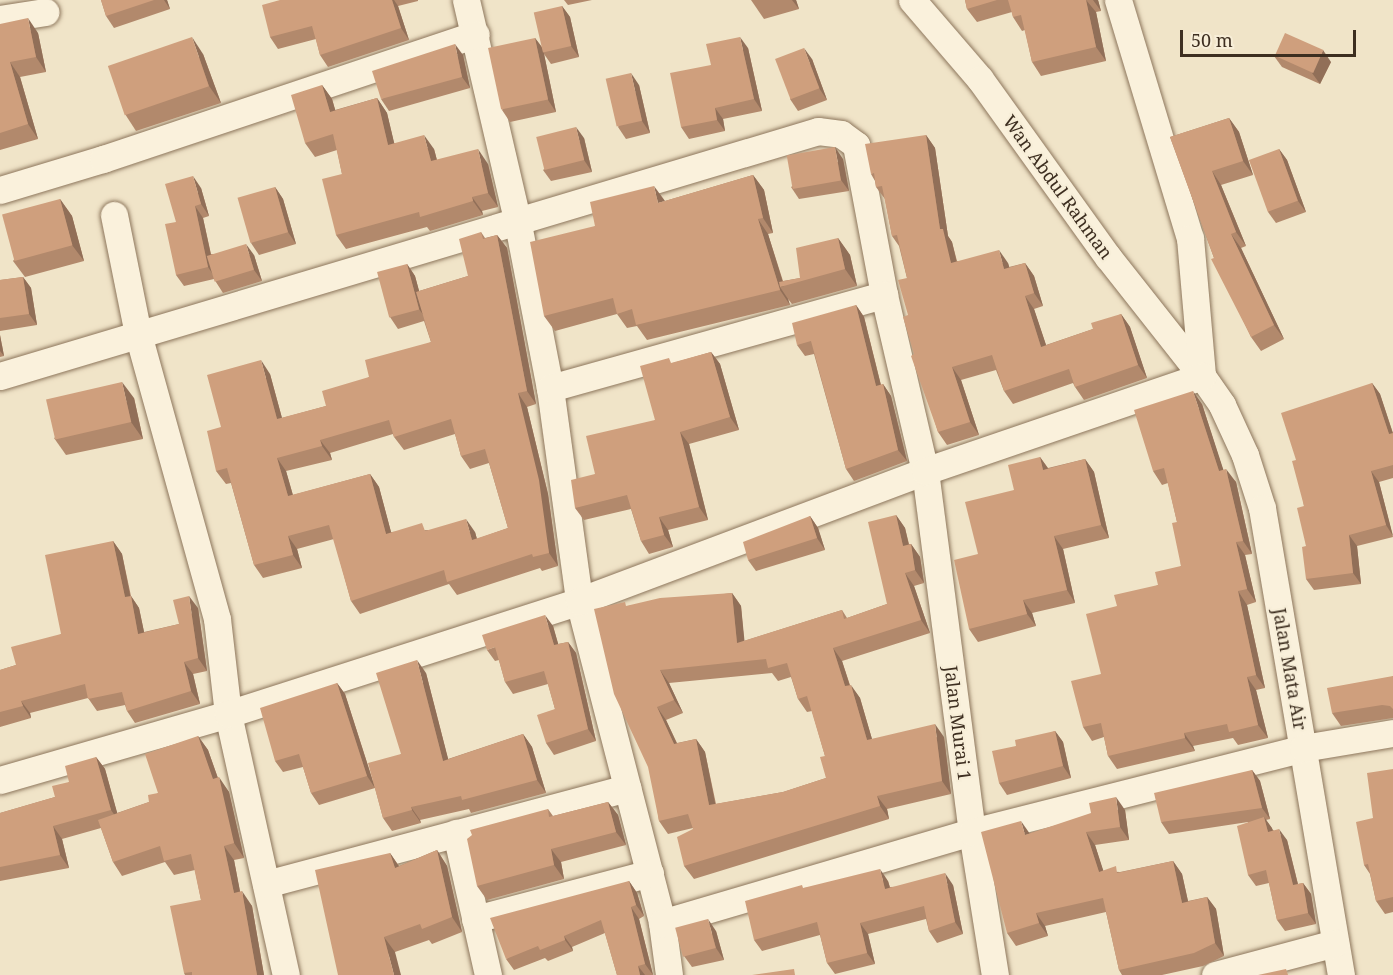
<!DOCTYPE html>
<style>
body{margin:0}
#map{position:relative;width:1393px;height:975px;overflow:hidden;background:#f0e4c8;font-family:"Noto Serif",serif}
div>[style]{position:absolute}
[style*='--x']{left:calc(var(--x)*1px);top:calc(var(--y)*1px);width:calc(var(--w)*1px);rotate:calc(var(--a)*1deg)}
.roads{filter:drop-shadow(0 0 2px #8d765c) drop-shadow(0 0 2px #8d765c)}
.minor>*{height:27px;margin:-13.5px;padding:0 13.5px;transform-origin:13.5px;border-radius:13.5px;background:#faf1dc}
.wall>*{inset:0;background:#b2896c}
.shaded-wall>*{inset:0;background:#916f58}
.building>*{inset:0;background:#cf9f7d;transform-origin:0 0}
span{translate:-50% -50%;white-space:nowrap;text-align:center;line-height:1.15;-webkit-text-stroke:4.5px #f7eed8;paint-order:stroke}
.street-label{font-size:18px;color:#3d2e20}
.scale{position:absolute;left:1180px;top:30px;width:176px;height:27px;box-sizing:border-box;border:3px solid #3d2e20;border-top:0;padding-left:8px;font-size:18px;line-height:21px;white-space:nowrap;color:#3d2e20;-webkit-text-stroke:4px #f7eed8;paint-order:stroke}
</style>
<div id="map">
<div class="roads">
<div class="minor">
<i style="--x:466;--y:0;--w:230;--a:76.9"></i>
<i style="--x:518;--y:224;--w:167;--a:79"></i>
<i style="--x:550;--y:388;--w:215;--a:82.2"></i>
<i style="--x:579;--y:601;--w:333;--a:75.5"></i>
<i style="--x:662;--y:923;--w:52;--a:82.3"></i>
<i style="--x:912;--y:0;--w:104;--a:49.3"></i>
<i style="--x:980;--y:79;--w:219;--a:54.3"></i>
<i style="--x:1108;--y:257;--w:152;--a:51.7"></i>
<i style="--x:1202;--y:376;--w:35;--a:55"></i>
<i style="--x:1222;--y:405;--w:55;--a:65.3"></i>
<i style="--x:1245;--y:455;--w:56;--a:72.2"></i>
<i style="--x:1262;--y:508;--w:474;--a:80.4"></i>
<i style="--x:1118;--y:0;--w:249;--a:73.2"></i>
<i style="--x:1190;--y:238;--w:139;--a:85"></i>
<i style="--x:0;--y:19;--w:46;--a:-8.8"></i>
<i style="--x:0;--y:190;--w:108;--a:-16.8"></i>
<i style="--x:103;--y:159;--w:393;--a:-18.5"></i>
<i style="--x:114;--y:215;--w:121;--a:78.6"></i>
<i style="--x:138;--y:334;--w:296;--a:74.5"></i>
<i style="--x:217;--y:619;--w:96;--a:83.4"></i>
<i style="--x:228;--y:714;--w:267;--a:77.5"></i>
<i style="--x:0;--y:376;--w:854;--a:-16.67"></i>
<i style="--x:818;--y:131;--w:23;--a:7"></i>
<i style="--x:841;--y:134;--w:19;--a:36"></i>
<i style="--x:856;--y:145;--w:153;--a:79.4"></i>
<i style="--x:884;--y:295;--w:181;--a:76.9"></i>
<i style="--x:925;--y:471;--w:364;--a:82.6"></i>
<i style="--x:972;--y:832;--w:145;--a:80.9"></i>
<i style="--x:550;--y:388;--w:347;--a:-15.6"></i>
<i style="--x:0;--y:780;--w:237;--a:-16.1"></i>
<i style="--x:228;--y:714;--w:369;--a:-17.8"></i>
<i style="--x:579;--y:601;--w:370;--a:-20.6"></i>
<i style="--x:925;--y:471;--w:293;--a:-18.9"></i>
<i style="--x:456;--y:833;--w:146;--a:77.3"></i>
<i style="--x:266;--y:884;--w:374;--a:-14.9"></i>
<i style="--x:475;--y:919;--w:181;--a:-14.7"></i>
<i style="--x:662;--y:923;--w:323;--a:-16.4"></i>
<i style="--x:972;--y:832;--w:341;--a:-14.2"></i>
<i style="--x:1303;--y:748;--w:91;--a:-9.5"></i>
<i style="--x:1215;--y:975;--w:124;--a:-14.9"></i>
</div>
</div>
<div class="wall">
<i style="clip-path:polygon(101px 0,167px 0,170px 9px,114px 28px,106px 16px)"></i>
<i style="clip-path:polygon(280px 0,418px 0,418px 1px,398px 6px,409px 40px,328px 67px,320px 55px,316px 39px,278px 49px,270px 37px)"></i>
<i style="clip-path:polygon(564px 0,592px 0,568px 5px)"></i>
<i style="clip-path:polygon(751px 0,796px 0,799px 9px,764px 19px)"></i>
<i style="clip-path:polygon(965px 0,1098px 0,1101px 11px,1096px 12px,1106px 61px,1041px 76px,1032px 62px,1025px 30px,1022px 31px,1013px 17px,1012px 12px,977px 22px,967px 9px)"></i>
<i style="clip-path:polygon(562px 6px,570px 17px,579px 57px,551px 64px,544px 54px,556px 112px,510px 122px,502px 110px,535px 38px,542px 47px)"></i>
<i style="clip-path:polygon(0 24px,38px 33px,46px 72px,20px 77px,38px 139px,0 150px)"></i>
<i style="clip-path:polygon(748px 48px,762px 111px,723px 119px,725px 131px,689px 139px,681px 127px,711px 65px)"></i>
<i style="clip-path:polygon(203px 54px,221px 103px,136px 131px,125px 114px)"></i>
<i style="clip-path:polygon(463px 55px,470px 88px,389px 111px,381px 99px)"></i>
<i style="clip-path:polygon(1274px 56px,1331px 62px,1320px 84px,1282px 67px)"></i>
<i style="clip-path:polygon(812px 59px,827px 100px,798px 111px,790px 99px)"></i>
<i style="clip-path:polygon(322px 85px,332px 99px,335px 110px,377px 98px,387px 113px,394px 143px,434px 149px,437px 160px,488px 164px,498px 207px,482px 211px,483px 215px,430px 231px,427px 227px,346px 249px,336px 235px,342px 174px,337px 150px,315px 157px,305px 143px)"></i>
<i style="clip-path:polygon(639px 85px,650px 133px,626px 139px,618px 127px)"></i>
<i style="clip-path:polygon(1229px 118px,1239px 132px,1253px 175px,1221px 185px,1246px 246px,1241px 248px,1284px 339px,1261px 351px,1251px 337px,1214px 258px,1170px 137px)"></i>
<i style="clip-path:polygon(926px 135px,935px 148px,948px 236px,952px 242px,957px 261px,1008px 263px,1009px 267px,1025px 263px,1034px 276px,1043px 306px,1034px 309px,1046px 345px,1093px 329px,1121px 314px,1130px 327px,1147px 378px,1084px 400px,1075px 387px,1073px 383px,1013px 404px,1004px 391px,996px 370px,961px 380px,979px 435px,947px 445px,938px 432px,914px 354px,907px 278px,899px 246px,892px 236px,885px 199px,876px 187px,875px 181px,871px 174px)"></i>
<i style="clip-path:polygon(584px 138px,592px 172px,551px 181px,543px 170px)"></i>
<i style="clip-path:polygon(1279px 149px,1287px 160px,1306px 212px,1276px 223px,1268px 212px)"></i>
<i style="clip-path:polygon(843px 159px,849px 191px,799px 199px,791px 187px)"></i>
<i style="clip-path:polygon(753px 175px,764px 190px,773px 233px,768px 234px,783px 281px,800px 278px,838px 238px,850px 255px,857px 286px,792px 304px,788px 299px,790px 305px,647px 340px,637px 326px,627px 328px,617px 314px,555px 331px,544px 316px,595px 226px,665px 201px)"></i>
<i style="clip-path:polygon(275px 187px,283px 199px,296px 244px,259px 255px,251px 243px)"></i>
<i style="clip-path:polygon(201px 188px,209px 216px,203px 218px,211px 254px,254px 255px,262px 281px,223px 293px,214px 279px,184px 286px,176px 275px,176px 222px)"></i>
<i style="clip-path:polygon(60px 199px,72px 216px,84px 261px,25px 277px,13px 261px)"></i>
<i style="clip-path:polygon(evenodd,481px 232px,485px 238px,497px 235px,507px 248px,536px 404px,527px 407px,548px 494px,558px 566px,542px 571px,540px 568px,457px 595px,449px 584px,360px 614px,351px 601px,334px 539px,297px 549px,302px 568px,263px 578px,254px 565px,231px 483px,226px 484px,216px 471px,221px 427px,270px 374px,282px 418px,326px 406px,369px 377px,431px 342px,424px 321px,398px 329px,390px 317px,407px 264px,415px 276px,419px 291px,468px 276px,481px 232px,393px 434px,394px 437px,404px 450px,455px 434px,461px 456px,470px 469px,489px 463px,508px 528px,477px 539px,475px 532px,428px 530px,391px 532px,379px 487px,370px 474px,293px 495px,286px 471px,332px 460px,330px 453px,393px 434px)"></i>
<i style="clip-path:polygon(23px 277px,31px 288px,37px 325px,0 331px,0 280px)"></i>
<i style="clip-path:polygon(856px 305px,864px 317px,881px 385px,883px 384px,891px 396px,907px 461px,854px 481px,846px 469px,814px 354px,805px 356px,797px 345px)"></i>
<i style="clip-path:polygon(0 335px,4px 356px,0 357px)"></i>
<i style="clip-path:polygon(711px 352px,720px 364px,739px 430px,689px 444px,708px 520px,668px 530px,673px 547px,649px 554px,641px 541px,631px 509px,584px 520px,575px 508px,595px 474px,655px 420px,673px 363px)"></i>
<i style="clip-path:polygon(1372px 383px,1380px 394px,1393px 433px,1393px 478px,1379px 482px,1393px 537px,1357px 546px,1361px 584px,1314px 590px,1306px 579px,1306px 546px,1304px 506px,1296px 460px)"></i>
<i style="clip-path:polygon(134px 398px,143px 439px,66px 455px,54px 438px)"></i>
<i style="clip-path:polygon(1202px 404px,1223px 470px,1236px 482px,1252px 554px,1245px 555px,1256px 602px,1247px 605px,1265px 688px,1256px 690px,1268px 738px,1238px 745px,1233px 738px,1193px 746px,1195px 751px,1117px 769px,1108px 756px,1104px 737px,1092px 741px,1083px 727px,1101px 674px,1117px 606px,1158px 585px,1181px 566px,1177px 522px,1168px 483px,1162px 485px,1153px 471px)"></i>
<i style="clip-path:polygon(1040px 457px,1048px 468px,1085px 459px,1094px 472px,1109px 538px,1063px 549px,1075px 603px,1032px 613px,1036px 626px,978px 642px,969px 629px,978px 554px,1014px 490px)"></i>
<i style="clip-path:polygon(evenodd,896px 515px,905px 528px,909px 544px,911px 544px,920px 557px,924px 583px,914px 586px,930px 633px,842px 661px,850px 685px,860px 698px,872px 739px,944px 737px,951px 794px,887px 809px,889px 819px,694px 879px,684px 866px,693px 829px,693px 828px,668px 834px,659px 821px,628px 606px,732px 593px,741px 606px,744px 641px,842px 610px,847px 618px,887px 604px,896px 515px,772px 673px,778px 681px,791px 677px,798px 699px,807px 712px,812px 711px,825px 756px,826px 778px,783px 792px,716px 804px,705px 752px,696px 739px,677px 743px,666px 720px,683px 713px,669px 683px,772px 673px)"></i>
<i style="clip-path:polygon(810px 516px,818px 528px,825px 550px,756px 571px,748px 560px)"></i>
<i style="clip-path:polygon(113px 541px,122px 554px,131px 596px,139px 608px,144px 632px,179px 624px,198px 608px,207px 671px,193px 674px,200px 704px,135px 723px,127px 711px,125px 705px,97px 711px,88px 698px,30px 713px,31px 718px,0 727px,0 670px,16px 665px,61px 634px)"></i>
<i style="clip-path:polygon(553px 626px,558px 644px,568px 642px,576px 653px,596px 741px,554px 755px,546px 743px,555px 709px,548px 684px,513px 694px,505px 682px,499px 660px,495px 661px,487px 650px)"></i>
<i style="clip-path:polygon(426px 673px,448px 759px,523px 734px,532px 747px,546px 793px,471px 813px,469px 809px,420px 820px,421px 823px,392px 831px,383px 818px,375px 788px,319px 805px,311px 793px,303px 767px,283px 772px,275px 761px,337px 683px,345px 694px,373px 781px,401px 754px)"></i>
<i style="clip-path:polygon(1393px 676px,1393px 718px,1341px 726px,1332px 713px)"></i>
<i style="clip-path:polygon(1055px 731px,1063px 742px,1071px 778px,1007px 795px,999px 783px,1016px 746px)"></i>
<i style="clip-path:polygon(198px 736px,208px 750px,218px 778px,229px 792px,244px 858px,234px 860px,240px 892px,252px 906px,264px 975px,185px 975px,184px 973px,201px 900px,195px 870px,174px 875px,165px 862px,122px 876px,113px 862px,101px 828px,62px 839px,69px 868px,0 881px,0 813px,55px 797px,69px 782px,96px 757px,105px 769px,117px 813px,149px 802px,158px 793px)"></i>
<i style="clip-path:polygon(1393px 769px,1393px 912px,1385px 914px,1376px 901px,1370px 874px,1364px 865px,1373px 818px)"></i>
<i style="clip-path:polygon(1252px 770px,1260px 781px,1270px 819px,1266px 820px,1273px 830px,1287px 840px,1298px 884px,1303px 883px,1311px 894px,1316px 924px,1285px 931px,1277px 920px,1269px 883px,1256px 886px,1248px 875px,1248px 822px,1169px 834px,1161px 822px)"></i>
<i style="clip-path:polygon(608px 802px,618px 815px,626px 845px,561px 862px,564px 879px,487px 900px,477px 886px,548px 809px,553px 816px)"></i>
<i style="clip-path:polygon(1125px 810px,1129px 840px,1095px 845px,1103px 871px,1120px 872px,1173px 861px,1182px 874px,1188px 901px,1207px 897px,1216px 909px,1224px 956px,1203px 966px,1162px 975px,1122px 975px,1119px 970px,1106px 912px,1045px 926px,1048px 936px,1016px 946px,1007px 933px,1030px 833px)"></i>
<i style="clip-path:polygon(437px 850px,447px 866px,462px 932px,432px 944px,429px 940px,395px 952px,338px 975px,390px 853px,399px 866px)"></i>
<i style="clip-path:polygon(629px 881px,637px 893px,644px 916px,639px 919px,653px 975px,617px 975px,605px 933px,572px 947px,573px 951px,548px 961px,545px 958px,514px 970px,506px 959px)"></i>
<i style="clip-path:polygon(888px 881px,890px 887px,953px 885px,963px 934px,937px 943px,929px 931px,926px 919px,868px 934px,875px 964px,835px 974px,827px 963px,820px 935px,762px 951px,754px 940px,804px 888px)"></i>
<i style="clip-path:polygon(716px 931px,724px 960px,692px 967px,684px 956px)"></i>
</div>
<div class="shaded-wall">
<i style="clip-path:polygon(164px 0,167px 0,170px 9px)"></i>
<i style="clip-path:polygon(392px 0,394px 0,398px 6px,409px 40px,401px 28px)"></i>
<i style="clip-path:polygon(792px 0,796px 0,799px 9px)"></i>
<i style="clip-path:polygon(1086px 0,1096px 12px,1106px 61px,1096px 47px)"></i>
<i style="clip-path:polygon(1093px 0,1098px 0,1101px 11px)"></i>
<i style="clip-path:polygon(562px 6px,570px 17px,579px 57px,571px 46px)"></i>
<i style="clip-path:polygon(28px 18px,38px 33px,46px 72px,36px 57px)"></i>
<i style="clip-path:polygon(192px 37px,203px 54px,221px 103px,209px 86px)"></i>
<i style="clip-path:polygon(740px 37px,748px 48px,762px 111px,754px 99px)"></i>
<i style="clip-path:polygon(535px 38px,543px 49px,556px 112px,548px 100px)"></i>
<i style="clip-path:polygon(455px 44px,463px 55px,470px 88px,462px 77px)"></i>
<i style="clip-path:polygon(804px 48px,812px 59px,827px 100px,819px 88px)"></i>
<i style="clip-path:polygon(1323px 50px,1331px 62px,1320px 84px,1312px 73px)"></i>
<i style="clip-path:polygon(10px 62px,20px 77px,38px 139px,28px 124px)"></i>
<i style="clip-path:polygon(631px 73px,639px 85px,650px 133px,642px 121px)"></i>
<i style="clip-path:polygon(322px 85px,332px 99px,340px 126px,330px 112px)"></i>
<i style="clip-path:polygon(377px 98px,387px 113px,398px 159px,388px 145px)"></i>
<i style="clip-path:polygon(715px 108px,723px 119px,725px 131px,717px 120px)"></i>
<i style="clip-path:polygon(1229px 118px,1239px 132px,1253px 175px,1243px 161px)"></i>
<i style="clip-path:polygon(576px 127px,584px 138px,592px 172px,584px 160px)"></i>
<i style="clip-path:polygon(424px 135px,434px 149px,441px 176px,431px 161px)"></i>
<i style="clip-path:polygon(926px 135px,935px 148px,948px 236px,952px 242px,960px 276px,951px 263px,940px 229px)"></i>
<i style="clip-path:polygon(835px 147px,843px 159px,849px 191px,841px 180px)"></i>
<i style="clip-path:polygon(478px 149px,488px 164px,498px 207px,488px 193px)"></i>
<i style="clip-path:polygon(1279px 149px,1287px 160px,1306px 212px,1298px 201px)"></i>
<i style="clip-path:polygon(1212px 171px,1221px 185px,1246px 246px,1236px 232px)"></i>
<i style="clip-path:polygon(753px 175px,764px 190px,773px 233px,763px 218px)"></i>
<i style="clip-path:polygon(193px 176px,201px 188px,209px 216px,201px 204px)"></i>
<i style="clip-path:polygon(654px 186px,665px 201px,658px 203px)"></i>
<i style="clip-path:polygon(275px 187px,283px 199px,296px 244px,288px 232px)"></i>
<i style="clip-path:polygon(472px 197px,482px 211px,483px 215px,473px 201px)"></i>
<i style="clip-path:polygon(60px 199px,72px 216px,84px 261px,72px 245px)"></i>
<i style="clip-path:polygon(195px 206px,203px 218px,216px 279px,208px 267px)"></i>
<i style="clip-path:polygon(758px 219px,768px 234px,784px 286px,780px 287px,788px 299px,790px 305px,780px 290px)"></i>
<i style="clip-path:polygon(1231px 234px,1241px 248px,1284px 339px,1274px 325px)"></i>
<i style="clip-path:polygon(497px 235px,507px 248px,536px 404px,527px 391px)"></i>
<i style="clip-path:polygon(838px 238px,850px 255px,857px 286px,845px 269px)"></i>
<i style="clip-path:polygon(246px 244px,254px 255px,262px 281px,254px 270px)"></i>
<i style="clip-path:polygon(999px 250px,1008px 263px,1014px 282px,1004px 269px)"></i>
<i style="clip-path:polygon(1025px 263px,1034px 276px,1043px 306px,1034px 293px)"></i>
<i style="clip-path:polygon(407px 264px,415px 276px,427px 320px,419px 309px)"></i>
<i style="clip-path:polygon(23px 277px,31px 288px,37px 325px,29px 314px)"></i>
<i style="clip-path:polygon(1025px 296px,1034px 309px,1051px 360px,1041px 347px)"></i>
<i style="clip-path:polygon(856px 305px,864px 317px,884px 398px,876px 386px)"></i>
<i style="clip-path:polygon(1121px 314px,1130px 327px,1147px 378px,1138px 365px)"></i>
<i style="clip-path:polygon(0 335px,4px 356px,0 351px)"></i>
<i style="clip-path:polygon(711px 352px,720px 364px,739px 430px,730px 417px)"></i>
<i style="clip-path:polygon(261px 360px,270px 374px,286px 433px,277px 419px)"></i>
<i style="clip-path:polygon(952px 367px,961px 380px,979px 435px,970px 422px)"></i>
<i style="clip-path:polygon(122px 382px,134px 398px,143px 439px,131px 422px)"></i>
<i style="clip-path:polygon(1372px 383px,1380px 394px,1393px 434px,1389px 434px)"></i>
<i style="clip-path:polygon(883px 384px,891px 396px,907px 461px,898px 450px)"></i>
<i style="clip-path:polygon(1193px 391px,1202px 404px,1228px 484px,1219px 471px)"></i>
<i style="clip-path:polygon(518px 393px,527px 407px,548px 494px,558px 566px,549px 553px)"></i>
<i style="clip-path:polygon(680px 432px,689px 444px,708px 520px,699px 507px)"></i>
<i style="clip-path:polygon(320px 440px,330px 453px,332px 460px,322px 446px)"></i>
<i style="clip-path:polygon(1040px 457px,1049px 470px,1043px 470px)"></i>
<i style="clip-path:polygon(277px 458px,286px 471px,297px 510px,288px 496px)"></i>
<i style="clip-path:polygon(1085px 459px,1094px 472px,1109px 538px,1101px 525px)"></i>
<i style="clip-path:polygon(1226px 469px,1236px 482px,1252px 554px,1243px 541px)"></i>
<i style="clip-path:polygon(1371px 471px,1379px 482px,1393px 536px,1386px 525px)"></i>
<i style="clip-path:polygon(370px 474px,379px 487px,395px 547px,386px 534px)"></i>
<i style="clip-path:polygon(896px 515px,905px 528px,912px 559px,903px 546px)"></i>
<i style="clip-path:polygon(810px 516px,818px 528px,825px 550px,817px 538px)"></i>
<i style="clip-path:polygon(659px 517px,668px 530px,673px 547px,664px 535px)"></i>
<i style="clip-path:polygon(466px 519px,475px 532px,481px 554px,472px 540px)"></i>
<i style="clip-path:polygon(1349px 535px,1357px 546px,1361px 584px,1353px 573px)"></i>
<i style="clip-path:polygon(288px 536px,297px 549px,302px 568px,293px 555px)"></i>
<i style="clip-path:polygon(1054px 536px,1063px 549px,1075px 603px,1067px 590px)"></i>
<i style="clip-path:polygon(113px 541px,122px 554px,133px 610px,125px 597px)"></i>
<i style="clip-path:polygon(1236px 542px,1245px 555px,1256px 602px,1247px 589px)"></i>
<i style="clip-path:polygon(911px 544px,920px 557px,924px 583px,915px 570px)"></i>
<i style="clip-path:polygon(905px 573px,914px 586px,930px 633px,921px 620px)"></i>
<i style="clip-path:polygon(1238px 591px,1247px 605px,1265px 688px,1256px 675px)"></i>
<i style="clip-path:polygon(732px 593px,741px 606px,746px 656px,737px 643px)"></i>
<i style="clip-path:polygon(131px 596px,139px 608px,147px 646px,138px 634px)"></i>
<i style="clip-path:polygon(189px 596px,198px 608px,207px 671px,198px 658px)"></i>
<i style="clip-path:polygon(1023px 600px,1032px 613px,1036px 626px,1027px 614px)"></i>
<i style="clip-path:polygon(545px 615px,553px 626px,562px 657px,554px 645px)"></i>
<i style="clip-path:polygon(568px 642px,576px 653px,596px 741px,588px 729px)"></i>
<i style="clip-path:polygon(833px 648px,842px 661px,854px 699px,845px 686px)"></i>
<i style="clip-path:polygon(417px 660px,426px 673px,452px 774px,443px 761px)"></i>
<i style="clip-path:polygon(184px 662px,193px 674px,200px 704px,191px 691px)"></i>
<i style="clip-path:polygon(660px 670px,669px 683px,683px 713px,674px 700px)"></i>
<i style="clip-path:polygon(1247px 677px,1256px 690px,1268px 738px,1258px 725px)"></i>
<i style="clip-path:polygon(337px 683px,345px 694px,375px 788px,367px 776px)"></i>
<i style="clip-path:polygon(851px 685px,860px 698px,876px 753px,867px 740px)"></i>
<i style="clip-path:polygon(21px 701px,30px 713px,31px 718px,23px 706px)"></i>
<i style="clip-path:polygon(657px 707px,666px 720px,683px 757px,674px 744px)"></i>
<i style="clip-path:polygon(935px 724px,944px 737px,951px 794px,942px 781px)"></i>
<i style="clip-path:polygon(1055px 731px,1063px 742px,1071px 778px,1063px 766px)"></i>
<i style="clip-path:polygon(1184px 733px,1193px 746px,1195px 751px,1185px 738px)"></i>
<i style="clip-path:polygon(523px 734px,532px 747px,546px 793px,537px 780px)"></i>
<i style="clip-path:polygon(198px 736px,208px 750px,222px 790px,219px 777px,229px 792px,244px 858px,234px 843px)"></i>
<i style="clip-path:polygon(696px 739px,705px 752px,718px 818px,709px 805px)"></i>
<i style="clip-path:polygon(96px 757px,105px 769px,120px 823px,111px 810px)"></i>
<i style="clip-path:polygon(1252px 770px,1260px 781px,1270px 819px,1262px 808px)"></i>
<i style="clip-path:polygon(877px 796px,887px 809px,889px 819px,880px 806px)"></i>
<i style="clip-path:polygon(1116px 797px,1125px 810px,1129px 840px,1120px 827px)"></i>
<i style="clip-path:polygon(608px 802px,618px 815px,626px 845px,616px 832px)"></i>
<i style="clip-path:polygon(411px 807px,420px 820px,421px 823px,412px 810px)"></i>
<i style="clip-path:polygon(1264px 817px,1272px 828px,1276px 843px,1268px 832px)"></i>
<i style="clip-path:polygon(1021px 821px,1030px 834px,1025px 835px)"></i>
<i style="clip-path:polygon(53px 826px,62px 839px,69px 868px,60px 855px)"></i>
<i style="clip-path:polygon(1279px 829px,1287px 840px,1301px 897px,1293px 885px)"></i>
<i style="clip-path:polygon(1086px 832px,1095px 845px,1108px 885px,1099px 872px)"></i>
<i style="clip-path:polygon(224px 846px,234px 860px,243px 907px,234px 893px)"></i>
<i style="clip-path:polygon(551px 849px,561px 862px,564px 879px,554px 865px)"></i>
<i style="clip-path:polygon(437px 850px,447px 866px,462px 932px,452px 917px)"></i>
<i style="clip-path:polygon(390px 853px,400px 868px,395px 868px)"></i>
<i style="clip-path:polygon(1173px 861px,1182px 874px,1191px 915px,1182px 903px)"></i>
<i style="clip-path:polygon(880px 869px,888px 881px,893px 900px,885px 889px)"></i>
<i style="clip-path:polygon(945px 873px,953px 885px,963px 934px,955px 922px)"></i>
<i style="clip-path:polygon(629px 881px,637px 893px,644px 916px,636px 905px)"></i>
<i style="clip-path:polygon(1303px 883px,1311px 894px,1316px 924px,1308px 913px)"></i>
<i style="clip-path:polygon(242px 891px,252px 906px,264px 975px,257px 975px)"></i>
<i style="clip-path:polygon(1207px 897px,1216px 909px,1224px 956px,1215px 943px)"></i>
<i style="clip-path:polygon(631px 907px,639px 919px,653px 975px,645px 964px)"></i>
<i style="clip-path:polygon(1036px 913px,1045px 926px,1048px 936px,1039px 923px)"></i>
<i style="clip-path:polygon(708px 919px,716px 931px,724px 960px,716px 948px)"></i>
<i style="clip-path:polygon(860px 923px,868px 934px,875px 964px,867px 953px)"></i>
<i style="clip-path:polygon(564px 936px,572px 947px,573px 951px,565px 940px)"></i>
<i style="clip-path:polygon(384px 937px,395px 952px,401px 975px,394px 975px)"></i>
<i style="clip-path:polygon(638px 966px,645px 975px,640px 975px)"></i>
</div>
<div class="building">
<i style="clip-path:polygon(101px 0,154px 0,106px 16px)"></i>
<i style="clip-path:polygon(280px 0,392px 0,401px 28px,320px 55px,312px 26px,270px 37px,262px 5px)"></i>
<i style="clip-path:polygon(965px 0,997px 0,967px 9px)"></i>
<i style="clip-path:polygon(1008px 0,1086px 0,1096px 47px,1032px 62px,1021px 15px,1013px 17px)"></i>
<i style="left:562px;top:6px;width:41px;height:29px;rotate:77deg"></i>
<i style="clip-path:polygon(28px 18px,36px 57px,10px 62px,28px 124px,0 133px,0 24px)"></i>
<i style="left:1285px;top:33px;width:42px;height:25px;rotate:24deg"></i>
<i style="left:192px;top:37px;width:52px;height:89px;rotate:71deg"></i>
<i style="clip-path:polygon(740px 37px,754px 99px,715px 108px,717px 120px,681px 127px,670px 73px,711px 65px,706px 44px)"></i>
<i style="left:535px;top:38px;width:63px;height:48px;rotate:78deg"></i>
<i style="clip-path:polygon(455px 44px,462px 77px,381px 99px,372px 71px)"></i>
<i style="left:804px;top:48px;width:43px;height:31px;rotate:69deg"></i>
<i style="left:631px;top:73px;width:49px;height:26px;rotate:77deg"></i>
<i style="clip-path:polygon(322px 85px,330px 112px,377px 98px,388px 145px,424px 135px,431px 161px,478px 149px,488px 193px,472px 197px,473px 201px,420px 217px,419px 212px,336px 235px,322px 179px,342px 174px,333px 134px,305px 143px,291px 95px)"></i>
<i style="clip-path:polygon(1229px 118px,1243px 161px,1212px 171px,1236px 232px,1231px 234px,1274px 325px,1251px 337px,1211px 259px,1214px 258px,1170px 137px)"></i>
<i style="left:576px;top:127px;width:34px;height:41px;rotate:76deg"></i>
<i style="clip-path:polygon(926px 135px,940px 229px,943px 229px,951px 263px,999px 250px,1004px 269px,1025px 263px,1034px 293px,1025px 296px,1041px 347px,1093px 329px,1091px 323px,1121px 314px,1138px 365px,1075px 387px,1069px 369px,1004px 391px,992px 355px,952px 367px,970px 422px,938px 432px,911px 356px,914px 354px,903px 317px,908px 315px,898px 280px,907px 278px,897px 235px,892px 236px,882px 186px,876px 187px,874px 173px,871px 174px,865px 144px)"></i>
<i style="left:835px;top:147px;width:34px;height:49px;rotate:80deg"></i>
<i style="left:1279px;top:149px;width:55px;height:32px;rotate:70deg"></i>
<i style="clip-path:polygon(753px 175px,763px 218px,758px 219px,780px 290px,636px 325px,632px 309px,617px 314px,613px 298px,544px 316px,530px 242px,595px 226px,590px 202px,654px 186px,658px 203px)"></i>
<i style="clip-path:polygon(193px 176px,201px 204px,195px 206px,208px 267px,176px 275px,165px 224px,176px 222px,165px 184px)"></i>
<i style="left:275px;top:187px;width:47px;height:39px;rotate:74deg"></i>
<i style="left:60px;top:199px;width:48px;height:60px;rotate:75deg"></i>
<i style="clip-path:polygon(evenodd,481px 232px,483px 239px,497px 235px,527px 391px,518px 393px,539px 480px,549px 553px,533px 557px,532px 554px,447px 582px,444px 570px,351px 601px,329px 525px,288px 536px,293px 555px,254px 565px,227px 468px,216px 471px,207px 431px,221px 427px,207px 375px,261px 360px,277px 419px,326px 406px,322px 391px,369px 377px,365px 360px,431px 342px,416px 292px,468px 276px,459px 239px,481px 232px,451px 419px,461px 456px,485px 449px,508px 528px,472px 540px,466px 519px,425px 531px,422px 523px,386px 534px,370px 474px,288px 496px,277px 458px,322px 446px,320px 440px,389px 420px,394px 437px,451px 419px)"></i>
<i style="clip-path:polygon(838px 238px,845px 269px,780px 287px,779px 282px,800px 278px,796px 248px)"></i>
<i style="left:246px;top:244px;width:27px;height:41px;rotate:73deg"></i>
<i style="left:407px;top:264px;width:47px;height:31px;rotate:75deg"></i>
<i style="clip-path:polygon(23px 277px,29px 314px,0 318px,0 280px)"></i>
<i style="clip-path:polygon(856px 305px,876px 386px,883px 384px,898px 450px,846px 469px,811px 341px,797px 345px,792px 323px)"></i>
<i style="clip-path:polygon(711px 352px,730px 417px,680px 432px,699px 507px,659px 517px,664px 535px,641px 541px,627px 495px,575px 508px,571px 480px,595px 474px,586px 436px,655px 420px,640px 366px,669px 358px,671px 363px)"></i>
<i style="left:122px;top:382px;width:41px;height:78px;rotate:77deg"></i>
<i style="clip-path:polygon(1372px 383px,1389px 434px,1393px 433px,1393px 465px,1371px 471px,1386px 525px,1349px 535px,1353px 573px,1306px 579px,1302px 547px,1306px 546px,1297px 508px,1304px 506px,1292px 461px,1296px 460px,1281px 413px)"></i>
<i style="clip-path:polygon(1193px 391px,1219px 471px,1226px 469px,1243px 541px,1236px 542px,1247px 589px,1238px 591px,1256px 675px,1247px 677px,1258px 725px,1229px 732px,1227px 724px,1184px 733px,1185px 738px,1108px 756px,1101px 723px,1083px 727px,1071px 681px,1101px 674px,1086px 614px,1117px 606px,1114px 595px,1158px 585px,1155px 572px,1181px 566px,1172px 523px,1177px 522px,1164px 468px,1153px 471px,1134px 410px)"></i>
<i style="clip-path:polygon(1040px 457px,1043px 470px,1085px 459px,1101px 525px,1054px 536px,1067px 590px,1023px 600px,1027px 614px,969px 629px,954px 560px,978px 554px,965px 502px,1014px 490px,1008px 465px)"></i>
<i style="clip-path:polygon(evenodd,896px 515px,903px 546px,911px 544px,915px 570px,905px 573px,921px 620px,833px 648px,845px 686px,851px 685px,867px 740px,935px 724px,942px 781px,877px 796px,880px 806px,684px 866px,677px 837px,693px 829px,688px 814px,659px 821px,648px 767px,614px 694px,594px 609px,625px 602px,626px 606px,660px 598px,732px 593px,737px 643px,842px 610px,844px 619px,887px 604px,868px 522px,896px 515px,766px 659px,768px 668px,787px 663px,798px 699px,807px 696px,825px 756px,820px 757px,826px 778px,783px 792px,709px 805px,696px 739px,674px 744px,657px 707px,674px 700px,660px 670px,766px 659px)"></i>
<i style="clip-path:polygon(810px 516px,817px 538px,748px 560px,743px 542px)"></i>
<i style="clip-path:polygon(113px 541px,125px 597px,131px 596px,138px 634px,179px 624px,173px 600px,189px 596px,198px 658px,184px 662px,191px 691px,127px 711px,122px 692px,88px 699px,85px 684px,21px 701px,23px 706px,0 712px,0 670px,16px 665px,11px 647px,61px 634px,45px 555px)"></i>
<i style="clip-path:polygon(545px 615px,554px 645px,568px 642px,588px 729px,546px 743px,537px 715px,555px 709px,544px 671px,505px 682px,495px 647px,487px 650px,482px 635px)"></i>
<i style="clip-path:polygon(417px 660px,443px 761px,523px 734px,537px 780px,462px 800px,461px 796px,411px 807px,412px 810px,383px 818px,368px 763px,401px 754px,376px 673px)"></i>
<i style="clip-path:polygon(1393px 676px,1393px 709px,1390px 706px,1382px 705px,1332px 713px,1327px 688px)"></i>
<i style="clip-path:polygon(337px 683px,367px 776px,311px 793px,299px 754px,275px 761px,260px 708px)"></i>
<i style="clip-path:polygon(1055px 731px,1063px 766px,999px 783px,992px 751px,1016px 746px,1015px 740px)"></i>
<i style="clip-path:polygon(198px 736px,213px 779px,219px 777px,234px 843px,224px 846px,234px 893px,242px 891px,257px 975px,192px 975px,192px 972px,184px 973px,170px 906px,201px 900px,191px 854px,164px 861px,160px 846px,113px 862px,98px 820px,149px 802px,148px 795px,158px 793px,145px 754px)"></i>
<i style="clip-path:polygon(96px 757px,111px 810px,53px 826px,60px 855px,0 867px,0 813px,55px 797px,52px 786px,69px 782px,65px 766px)"></i>
<i style="clip-path:polygon(1393px 769px,1393px 897px,1376px 901px,1368px 864px,1364px 865px,1356px 822px,1373px 818px,1367px 773px)"></i>
<i style="clip-path:polygon(1252px 770px,1262px 808px,1161px 822px,1154px 793px)"></i>
<i style="clip-path:polygon(1116px 797px,1120px 827px,1086px 832px,1099px 872px,1116px 866px,1117px 873px,1173px 861px,1182px 903px,1207px 897px,1215px 943px,1194px 953px,1119px 970px,1103px 898px,1036px 913px,1039px 923px,1007px 933px,981px 832px,1021px 821px,1025px 835px,1091px 813px,1089px 803px)"></i>
<i style="clip-path:polygon(608px 802px,616px 832px,551px 849px,554px 865px,477px 886px,467px 839px,472px 835px,470px 830px,548px 809px,549px 817px)"></i>
<i style="clip-path:polygon(1264px 817px,1268px 832px,1279px 829px,1293px 885px,1303px 883px,1308px 913px,1277px 920px,1266px 870px,1248px 875px,1237px 826px)"></i>
<i style="clip-path:polygon(437px 850px,452px 917px,422px 929px,420px 924px,384px 937px,394px 975px,338px 975px,315px 870px,390px 853px,395px 868px)"></i>
<i style="clip-path:polygon(880px 869px,885px 889px,945px 873px,955px 922px,929px 931px,924px 906px,860px 923px,867px 953px,827px 963px,817px 922px,754px 940px,745px 901px,802px 885px,803px 888px)"></i>
<i style="clip-path:polygon(629px 881px,636px 905px,631px 907px,645px 964px,638px 966px,640px 975px,617px 975px,601px 920px,564px 936px,565px 940px,540px 950px,538px 946px,506px 959px,490px 918px)"></i>
<i style="left:708px;top:919px;width:30px;height:34px;rotate:75deg"></i>
<i style="clip-path:polygon(794px 969px,795px 975px,752px 975px)"></i>
<i style="clip-path:polygon(1286px 969px,1288px 975px,1258px 975px)"></i>
</div>
<div class="street-label">
<span style="left:1058px;top:187px;rotate:54deg">Wan Abdul Rahman</span>
<span style="left:1290px;top:669px;rotate:80deg">Jalan Mata Air</span>
<span style="left:958px;top:723px;rotate:83deg">Jalan Murai 1</span>
</div>
<div class="scale">50 m</div>
</div>
